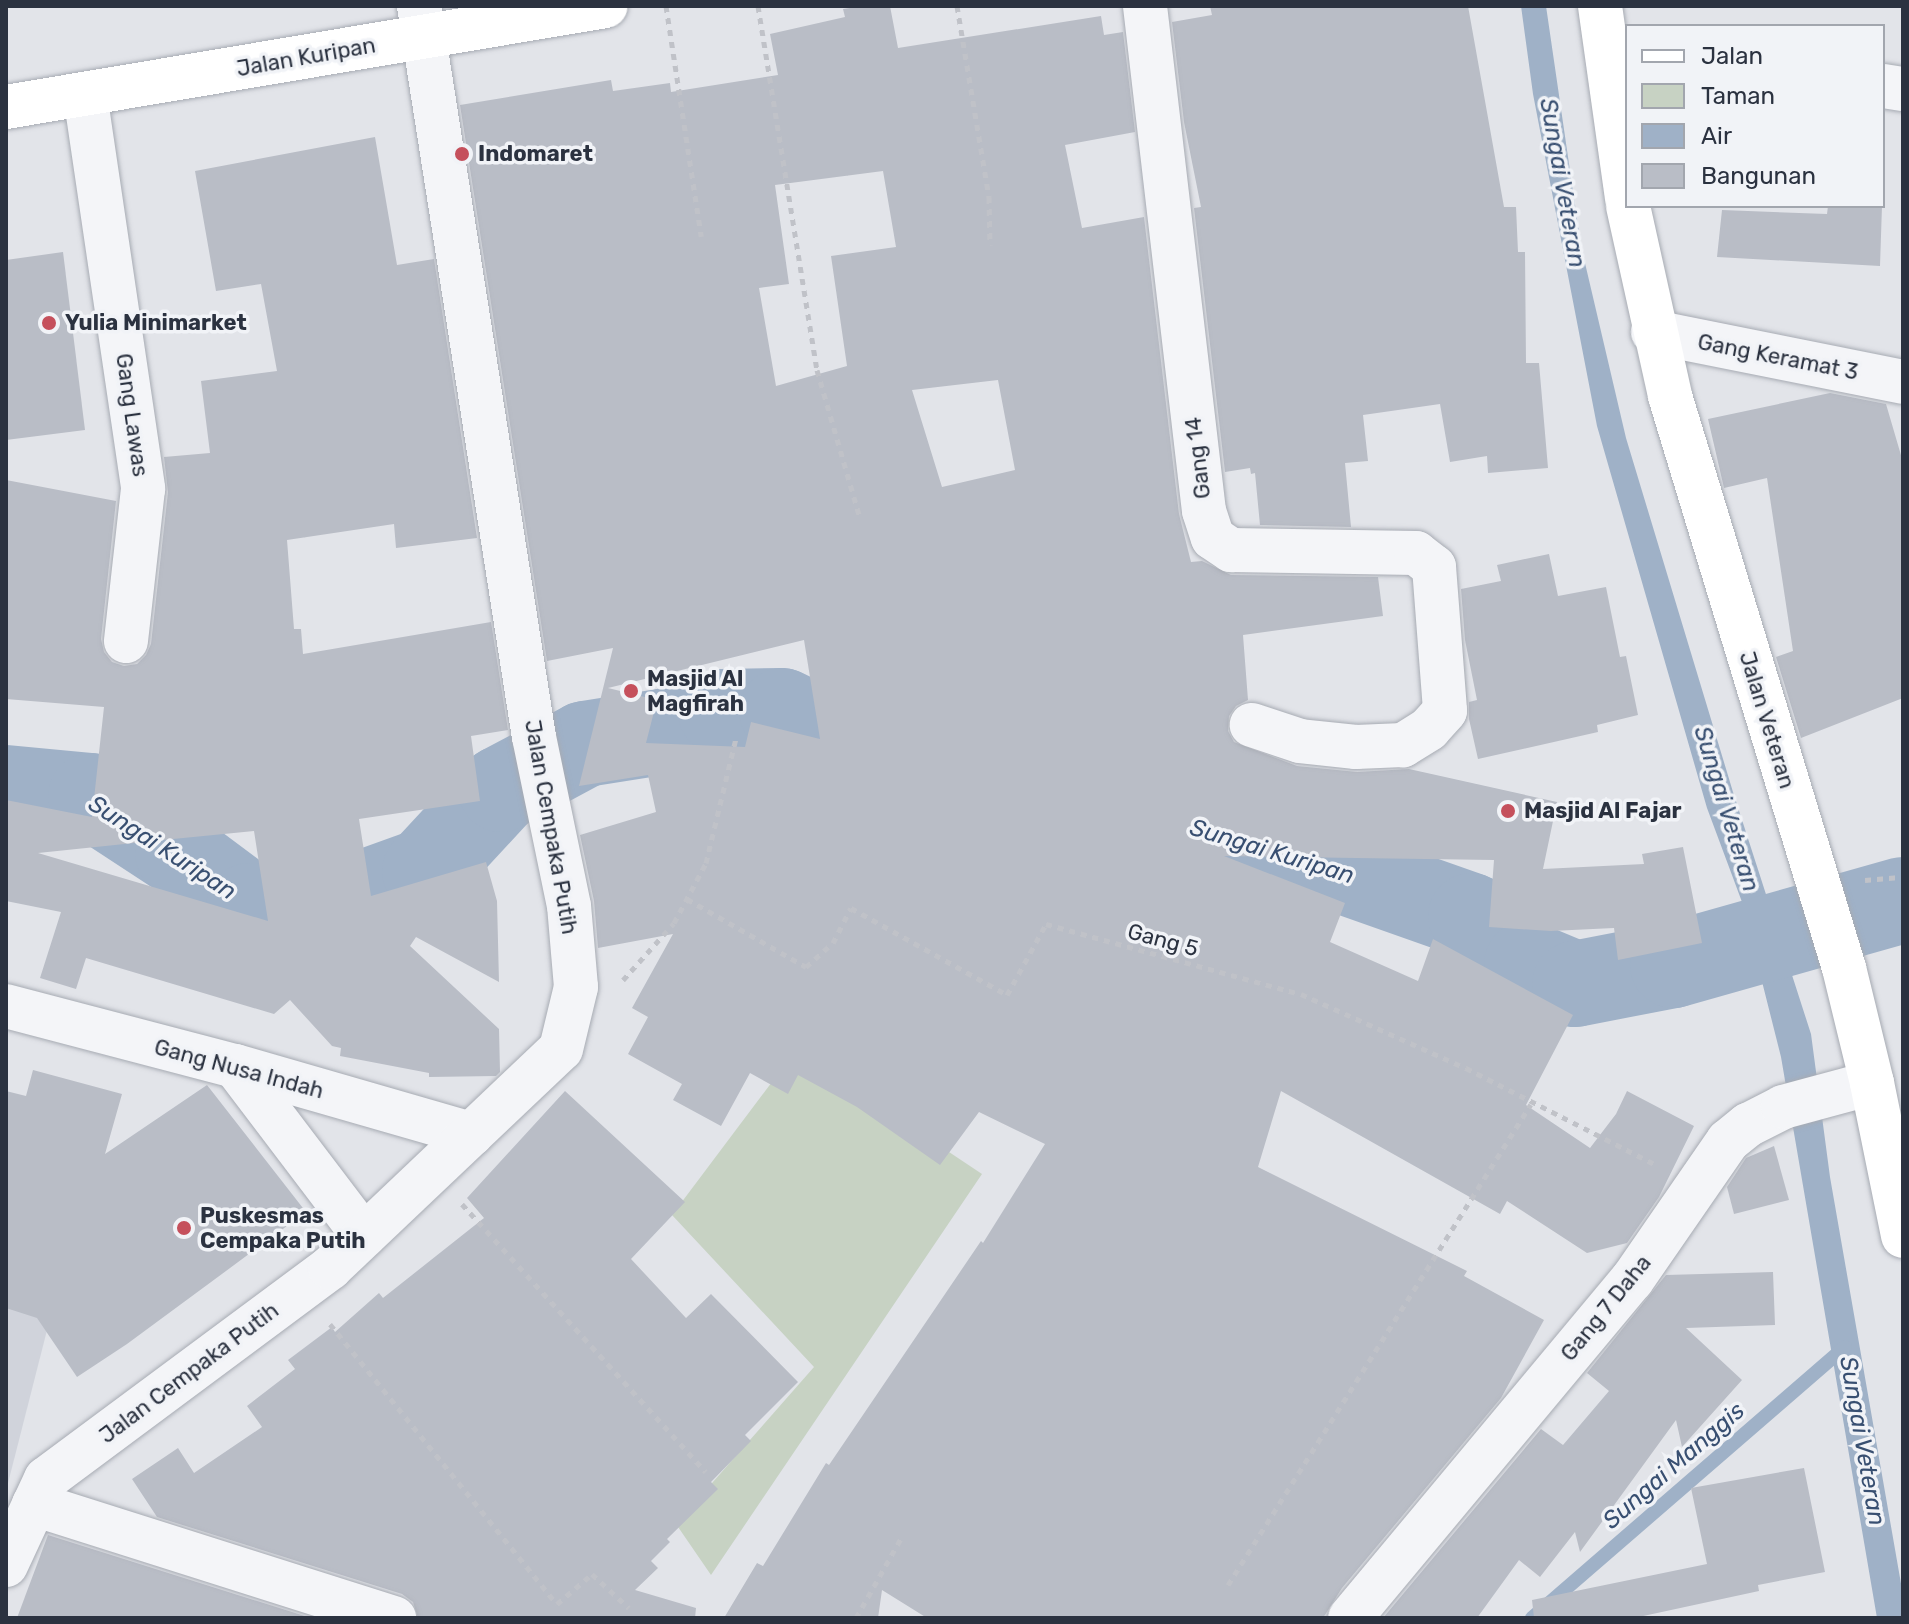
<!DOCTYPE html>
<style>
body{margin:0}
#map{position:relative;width:1909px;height:1624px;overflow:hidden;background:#e2e4e9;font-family:Rubik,sans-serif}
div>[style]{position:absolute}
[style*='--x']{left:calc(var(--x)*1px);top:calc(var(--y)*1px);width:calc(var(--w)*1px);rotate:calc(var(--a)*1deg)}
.built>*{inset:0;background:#d0d3db}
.green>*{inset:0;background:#c7d2c3}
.water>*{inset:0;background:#9fb1c7}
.stream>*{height:14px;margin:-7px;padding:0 7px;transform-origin:7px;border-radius:7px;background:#9fb1c7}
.river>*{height:86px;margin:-43px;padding:0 43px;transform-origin:43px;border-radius:43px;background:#9fb1c7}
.building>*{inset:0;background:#b9bdc6}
.path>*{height:5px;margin-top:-2.5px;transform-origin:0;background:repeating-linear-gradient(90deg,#c0c2c8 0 6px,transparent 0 12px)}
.roads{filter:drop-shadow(0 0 2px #a7abb3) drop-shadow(0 0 2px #a7abb3)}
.minor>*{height:44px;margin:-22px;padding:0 22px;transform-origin:22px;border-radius:22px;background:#f4f5f8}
.secondary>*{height:44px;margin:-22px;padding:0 22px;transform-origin:22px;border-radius:22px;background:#fff}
.primary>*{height:44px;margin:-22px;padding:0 22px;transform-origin:22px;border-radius:22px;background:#fff}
.dots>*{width:22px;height:22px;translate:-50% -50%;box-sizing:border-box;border:4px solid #f1f3f7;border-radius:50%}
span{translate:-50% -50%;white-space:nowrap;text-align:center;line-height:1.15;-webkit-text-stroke:7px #f1f3f7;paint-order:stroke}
.street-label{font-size:22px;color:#2b3240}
.poi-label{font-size:22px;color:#2b3240;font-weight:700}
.left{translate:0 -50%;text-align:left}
.water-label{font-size:24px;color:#384f71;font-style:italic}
.frame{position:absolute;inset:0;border:8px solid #2b3240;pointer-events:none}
.legend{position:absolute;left:1625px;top:24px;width:260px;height:184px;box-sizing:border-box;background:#f1f3f7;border:2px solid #a2a6ae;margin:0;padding:10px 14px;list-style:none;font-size:24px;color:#2b3240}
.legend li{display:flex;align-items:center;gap:16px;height:40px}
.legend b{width:40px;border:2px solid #a2a6ae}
</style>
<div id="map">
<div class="built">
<i style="clip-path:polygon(6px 1217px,70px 1240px,6px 1491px)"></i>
</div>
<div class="green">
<i style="clip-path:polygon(796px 1050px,982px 1174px,711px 1575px,676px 1524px,814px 1367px,672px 1215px)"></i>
</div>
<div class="water">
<i style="clip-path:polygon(1521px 6px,1546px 6px,1581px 246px,1626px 438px,1733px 792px,1811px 1034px,1830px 1177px,1903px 1595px,1903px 1618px,1877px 1618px,1781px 1057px,1742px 902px,1707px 808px,1597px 426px,1533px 94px)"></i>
</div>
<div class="stream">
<i style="--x:1532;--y:1618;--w:414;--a:-40.9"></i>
</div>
<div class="river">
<i style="--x:6;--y:788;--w:85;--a:5.4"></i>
<i style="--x:91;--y:796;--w:104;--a:33.2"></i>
<i style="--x:178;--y:853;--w:89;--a:36.7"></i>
<i style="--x:249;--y:906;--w:65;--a:4.4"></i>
<i style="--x:314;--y:911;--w:118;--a:-19.8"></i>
<i style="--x:425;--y:871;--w:112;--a:-47.2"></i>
<i style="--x:501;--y:789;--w:95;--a:-28.2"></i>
<i style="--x:585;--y:744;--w:83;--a:-9"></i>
<i style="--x:667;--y:731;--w:57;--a:-19.4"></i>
<i style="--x:721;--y:712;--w:61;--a:-0.9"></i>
<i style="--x:782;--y:711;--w:82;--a:25.3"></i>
<i style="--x:856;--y:746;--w:75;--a:36.9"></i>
<i style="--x:1185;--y:825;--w:93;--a:13.7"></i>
<i style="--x:1275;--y:847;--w:208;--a:19.4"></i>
<i style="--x:1471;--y:916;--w:74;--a:40.6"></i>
<i style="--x:1527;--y:964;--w:52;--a:22.6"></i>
<i style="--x:1575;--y:984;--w:100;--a:-11"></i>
<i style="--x:1673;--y:965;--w:239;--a:-15.8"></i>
</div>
<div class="building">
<i style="clip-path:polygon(evenodd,863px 6px,890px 6px,898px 48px,1101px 16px,1104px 35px,1123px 32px,1135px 132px,1065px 145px,1082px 228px,1144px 217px,1179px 514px,1191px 562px,1202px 561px,1231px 575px,1378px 577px,1383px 616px,1243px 635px,1248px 700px,1236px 706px,1229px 716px,1228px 731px,1234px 742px,1297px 766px,1357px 772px,1409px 769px,1557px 802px,1543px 869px,1644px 864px,1642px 854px,1683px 847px,1702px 943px,1618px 960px,1614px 928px,1551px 931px,1489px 927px,1494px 860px,1224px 856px,1345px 903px,1330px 942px,1418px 981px,1433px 939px,1573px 1015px,1526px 1105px,1590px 1148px,1616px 1114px,1627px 1091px,1694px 1126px,1659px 1197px,1627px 1243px,1587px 1253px,1507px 1201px,1500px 1214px,1281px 1091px,1258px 1167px,1467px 1271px,1464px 1276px,1544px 1320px,1501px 1398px,1342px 1588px,1323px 1618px,927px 1618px,882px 1590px,878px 1618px,724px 1618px,757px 1563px,763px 1566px,826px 1463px,829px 1465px,981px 1241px,983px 1243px,1045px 1144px,979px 1112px,940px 1165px,857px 1107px,798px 1075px,788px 1094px,750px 1073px,721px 1126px,673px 1100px,682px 1084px,628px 1054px,648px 1017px,632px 1008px,673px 934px,598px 948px,594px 901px,580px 835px,656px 812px,648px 775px,579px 786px,613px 648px,547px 661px,460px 105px,611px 80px,613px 91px,670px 83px,671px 92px,778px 75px,770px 34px,845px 17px,843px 9px,863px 6px,883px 171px,896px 247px,831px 256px,847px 366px,776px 386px,759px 288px,789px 284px,775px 185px,883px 171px,863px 6px,998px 380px,1015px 470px,942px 487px,912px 390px,998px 380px,863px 6px,804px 640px,820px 739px,751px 722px,745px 747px,646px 743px,657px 700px,608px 688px,804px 640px)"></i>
<i style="clip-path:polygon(1210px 6px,1468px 6px,1504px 207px,1516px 207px,1518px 252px,1525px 252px,1526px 363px,1539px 363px,1548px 468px,1488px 473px,1487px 456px,1450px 462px,1440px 404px,1363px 415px,1368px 461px,1345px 463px,1351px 527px,1260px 525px,1255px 473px,1251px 474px,1250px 468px,1225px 472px,1194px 208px,1201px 207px,1184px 122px,1172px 22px,1212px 15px)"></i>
<i style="clip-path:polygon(evenodd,375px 137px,397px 265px,434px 259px,477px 538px,396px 548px,394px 524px,287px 540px,294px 629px,301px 629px,303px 654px,491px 622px,508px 730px,471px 736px,480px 801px,359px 819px,371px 896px,486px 862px,497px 901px,499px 982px,416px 937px,410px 946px,499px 1029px,500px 1072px,496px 1076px,429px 1077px,429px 1073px,340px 1056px,341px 1048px,332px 1046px,290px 1000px,274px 1014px,86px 958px,76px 989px,40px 978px,61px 912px,6px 901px,6px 800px,92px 817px,104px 707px,6px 699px,6px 480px,116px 501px,101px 639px,104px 652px,112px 662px,124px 666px,137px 664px,146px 655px,151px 644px,168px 492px,164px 457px,210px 453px,201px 381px,277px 371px,261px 284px,216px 291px,195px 171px,375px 137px,254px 831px,268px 921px,38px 853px,163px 840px,254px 831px)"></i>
<i style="clip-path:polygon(1828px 206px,1882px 206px,1880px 266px,1717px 257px,1722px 210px,1827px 214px)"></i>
<i style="clip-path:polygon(63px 252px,85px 430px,6px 440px,6px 260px)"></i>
<i style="clip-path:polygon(1830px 393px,1886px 404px,1903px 462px,1903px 698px,1801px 738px,1776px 657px,1793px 651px,1767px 478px,1724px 488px,1708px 419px)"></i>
<i style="clip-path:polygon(1549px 554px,1558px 596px,1606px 587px,1620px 657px,1626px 656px,1638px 715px,1597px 725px,1598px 732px,1478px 759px,1469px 719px,1469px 702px,1477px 700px,1465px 640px,1461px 589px,1501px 581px,1497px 565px)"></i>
<i style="clip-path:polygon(33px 1070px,122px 1094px,105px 1154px,207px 1085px,306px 1212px,127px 1344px,77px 1377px,37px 1318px,6px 1308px,6px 1091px,26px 1096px)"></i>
<i style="clip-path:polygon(565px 1091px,685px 1202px,631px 1259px,686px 1318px,711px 1294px,798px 1382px,745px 1435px,751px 1441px,711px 1482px,718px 1489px,667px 1539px,670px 1542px,651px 1561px,658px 1568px,635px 1590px,696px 1608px,695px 1618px,418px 1618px,413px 1602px,402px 1594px,157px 1517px,132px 1479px,178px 1448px,194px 1473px,262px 1427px,247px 1406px,295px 1369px,288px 1360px,332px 1327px,335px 1332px,379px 1293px,383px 1298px,484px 1218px,467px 1198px)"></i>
<i style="clip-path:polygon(1774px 1146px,1789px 1200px,1734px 1214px,1727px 1187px,1746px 1158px)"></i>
<i style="clip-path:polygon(1773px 1272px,1775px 1325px,1686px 1328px,1742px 1380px,1682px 1447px,1676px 1420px,1580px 1552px,1575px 1532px,1540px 1577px,1519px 1560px,1477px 1618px,1383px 1618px,1541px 1429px,1563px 1445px,1609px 1391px,1587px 1373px,1666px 1275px)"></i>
<i style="clip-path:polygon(1804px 1468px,1825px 1572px,1758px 1585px,1759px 1591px,1634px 1618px,1534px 1618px,1532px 1600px,1707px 1564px,1691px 1488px)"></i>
<i style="clip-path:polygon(48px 1535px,311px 1618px,17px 1618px)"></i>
</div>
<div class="path">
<i style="--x:666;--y:6;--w:233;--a:81.3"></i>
<i style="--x:758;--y:6;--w:369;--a:80.8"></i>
<i style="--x:817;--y:370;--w:151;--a:73.8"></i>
<i style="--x:957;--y:6;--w:194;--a:80.5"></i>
<i style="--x:989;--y:197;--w:48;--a:88.8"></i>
<i style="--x:1865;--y:880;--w:38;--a:-5"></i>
<i style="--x:687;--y:899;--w:137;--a:29.7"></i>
<i style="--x:806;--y:967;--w:36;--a:-42"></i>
<i style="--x:833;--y:943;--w:39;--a:-63"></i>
<i style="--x:851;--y:908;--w:179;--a:29.1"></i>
<i style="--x:1007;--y:995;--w:81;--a:-61.2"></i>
<i style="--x:1046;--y:924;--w:264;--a:15.4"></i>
<i style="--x:1301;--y:994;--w:181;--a:24.2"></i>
<i style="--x:1466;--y:1068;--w:213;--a:27"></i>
<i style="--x:623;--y:980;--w:76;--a:-48.2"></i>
<i style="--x:674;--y:923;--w:68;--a:-61.9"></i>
<i style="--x:706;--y:863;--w:129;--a:-76.5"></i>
<i style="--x:462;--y:1204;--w:362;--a:47.7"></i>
<i style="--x:330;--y:1324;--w:360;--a:51"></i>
<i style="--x:557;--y:1604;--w:46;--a:-40.6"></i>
<i style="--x:592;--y:1574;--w:50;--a:42.6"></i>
<i style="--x:1228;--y:1585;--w:568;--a:-57.79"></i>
<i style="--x:856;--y:1618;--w:95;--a:-60.5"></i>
</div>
<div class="roads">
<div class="minor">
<i style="--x:1145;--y:6;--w:508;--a:83.34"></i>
<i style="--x:1204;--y:511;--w:28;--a:72"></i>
<i style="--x:1213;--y:538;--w:22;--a:34"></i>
<i style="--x:1231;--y:550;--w:185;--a:0.9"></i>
<i style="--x:1416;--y:553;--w:23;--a:38"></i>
<i style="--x:1434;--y:567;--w:144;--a:85.6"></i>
<i style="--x:1445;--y:711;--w:24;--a:132"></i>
<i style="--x:1429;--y:729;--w:31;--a:148"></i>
<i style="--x:1403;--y:745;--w:47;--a:177.6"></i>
<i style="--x:1356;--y:747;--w:56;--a:-173.9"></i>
<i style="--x:1300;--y:741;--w:51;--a:-161.6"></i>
<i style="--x:1883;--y:86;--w:20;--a:9"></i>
<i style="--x:85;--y:94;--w:399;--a:81.6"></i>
<i style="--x:143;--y:489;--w:153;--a:96.4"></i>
<i style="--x:1653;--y:332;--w:255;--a:11.3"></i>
<i style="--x:6;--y:1006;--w:237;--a:14.7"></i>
<i style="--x:235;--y:1066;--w:246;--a:16.1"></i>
<i style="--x:235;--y:1066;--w:213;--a:52.8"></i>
<i style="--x:34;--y:1504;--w:378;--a:17.6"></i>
<i style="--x:6;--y:1565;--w:95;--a:-65.1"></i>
<i style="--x:46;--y:1479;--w:354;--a:-36.6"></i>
<i style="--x:330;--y:1268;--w:318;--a:-43.5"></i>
<i style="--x:561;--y:1049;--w:64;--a:-76.4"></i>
<i style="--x:576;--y:987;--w:81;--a:-94.9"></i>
<i style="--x:569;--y:906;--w:173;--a:-101.7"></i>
<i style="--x:534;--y:737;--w:740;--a:-98.94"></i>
<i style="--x:1350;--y:1618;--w:440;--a:-50.2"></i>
<i style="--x:1632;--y:1280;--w:169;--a:-55.4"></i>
<i style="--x:1728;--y:1141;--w:26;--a:-39"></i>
<i style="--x:1748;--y:1125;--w:39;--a:-27"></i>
<i style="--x:1783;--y:1107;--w:92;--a:-15.1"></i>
</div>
<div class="secondary">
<i style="--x:6;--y:107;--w:608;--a:-9.56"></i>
</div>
<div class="primary">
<i style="--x:1600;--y:6;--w:194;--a:82"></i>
<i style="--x:1628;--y:206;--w:195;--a:77.5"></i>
<i style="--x:1670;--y:396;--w:598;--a:73.08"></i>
<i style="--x:1844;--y:968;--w:118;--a:76.3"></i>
<i style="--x:1872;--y:1083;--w:156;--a:78.5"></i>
</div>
</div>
<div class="dots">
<i style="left:462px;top:154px;background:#c5505c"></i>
<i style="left:49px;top:323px;background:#c5505c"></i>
<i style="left:631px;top:691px;background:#c5505c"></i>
<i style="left:1508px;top:811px;background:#c5505c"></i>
<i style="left:184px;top:1228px;background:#c5505c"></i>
</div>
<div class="street-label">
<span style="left:306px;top:57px;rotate:-10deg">Jalan Kuripan</span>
<span style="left:1778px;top:357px;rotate:11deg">Gang Keramat 3</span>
<span style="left:132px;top:415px;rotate:82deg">Gang Lawas</span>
<span style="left:1198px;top:458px;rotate:-97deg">Gang 14</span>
<span style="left:1767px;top:720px;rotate:73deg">Jalan Veteran</span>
<span style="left:551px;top:827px;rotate:80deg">Jalan Cempaka Putih</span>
<span style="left:1163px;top:940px;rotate:15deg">Gang 5</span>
<span style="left:239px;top:1069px;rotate:15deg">Gang Nusa Indah</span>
<span style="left:1606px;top:1308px;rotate:-51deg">Gang 7 Daha</span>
<span style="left:189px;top:1373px;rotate:-37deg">Jalan Cempaka Putih</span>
</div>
<div class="poi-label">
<span class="left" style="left:478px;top:154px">Indomaret</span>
<span class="left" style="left:65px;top:323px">Yulia Minimarket</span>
<span class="left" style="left:647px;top:691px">Masjid Al<br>Magfirah</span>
<span class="left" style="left:1524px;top:811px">Masjid Al Fajar</span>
<span class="left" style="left:200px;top:1228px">Puskesmas<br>Cempaka Putih</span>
</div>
<div class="water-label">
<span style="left:1562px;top:183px;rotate:80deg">Sungai Veteran</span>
<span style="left:1726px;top:809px;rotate:73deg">Sungai Veteran</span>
<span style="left:162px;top:848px;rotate:33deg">Sungai Kuripan</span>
<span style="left:1272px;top:852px;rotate:17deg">Sungai Kuripan</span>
<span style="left:1862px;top:1441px;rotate:80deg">Sungai Veteran</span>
<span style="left:1674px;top:1466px;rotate:-41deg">Sungai Manggis</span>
</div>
<div class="frame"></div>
<ul class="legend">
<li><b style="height:10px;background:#fff"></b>Jalan</li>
<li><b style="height:22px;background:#c7d2c3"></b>Taman</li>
<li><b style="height:22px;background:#9fb1c7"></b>Air</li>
<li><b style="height:22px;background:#b9bdc6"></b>Bangunan</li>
</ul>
</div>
